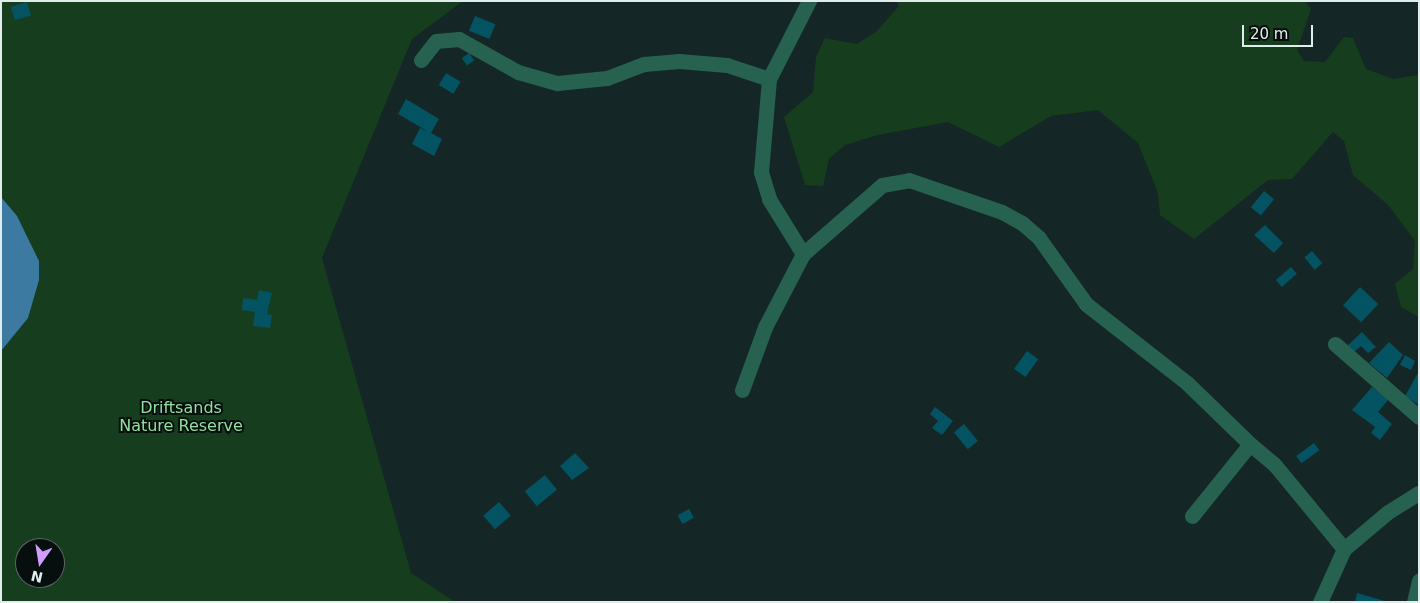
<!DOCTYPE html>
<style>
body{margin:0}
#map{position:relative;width:1420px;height:603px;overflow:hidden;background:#142726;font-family:"DejaVu Sans",sans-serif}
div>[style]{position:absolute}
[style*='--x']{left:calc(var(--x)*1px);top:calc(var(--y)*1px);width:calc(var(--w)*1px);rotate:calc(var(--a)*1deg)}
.green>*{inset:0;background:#153d1e}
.water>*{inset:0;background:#3d7aa2}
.building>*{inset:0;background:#045363;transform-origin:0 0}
.minor>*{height:15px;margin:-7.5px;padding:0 7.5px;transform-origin:7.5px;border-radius:7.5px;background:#276150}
span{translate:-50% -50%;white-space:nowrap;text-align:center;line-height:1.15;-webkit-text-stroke:4px #070e0e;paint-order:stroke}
.park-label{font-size:16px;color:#92e09f}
.frame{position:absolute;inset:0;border:2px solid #e1edec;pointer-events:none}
.north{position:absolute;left:15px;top:538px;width:50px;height:50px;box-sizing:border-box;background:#070e0e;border:1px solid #5e6767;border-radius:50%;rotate:193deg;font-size:14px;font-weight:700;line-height:20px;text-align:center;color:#e1edec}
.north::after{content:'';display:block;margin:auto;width:18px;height:22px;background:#d29dfd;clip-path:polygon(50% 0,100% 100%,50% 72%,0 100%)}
.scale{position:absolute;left:1242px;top:25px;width:71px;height:22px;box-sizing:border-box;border:2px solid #e1edec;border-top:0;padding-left:6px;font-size:15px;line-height:18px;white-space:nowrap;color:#e1edec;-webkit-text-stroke:4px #070e0e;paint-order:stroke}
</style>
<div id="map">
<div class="green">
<i style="clip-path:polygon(evenodd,1px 1px,463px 1px,412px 39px,322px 258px,411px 573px,455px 602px,1px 602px,1px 1px,25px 548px,55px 548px,55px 578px,25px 578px,25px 548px)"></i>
<i style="clip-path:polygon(897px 1px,1305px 1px,1311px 9px,1297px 50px,1304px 61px,1325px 62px,1344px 37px,1353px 38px,1366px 69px,1393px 79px,1419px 75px,1419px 317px,1401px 307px,1395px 284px,1413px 269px,1415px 241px,1388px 205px,1353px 175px,1344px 141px,1333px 132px,1292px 179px,1268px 180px,1194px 239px,1160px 215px,1158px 193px,1138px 143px,1098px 110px,1051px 116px,999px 147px,948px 122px,878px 135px,845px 145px,829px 159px,823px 186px,805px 185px,784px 117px,813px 92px,816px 57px,825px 38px,857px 44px,877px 31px,899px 6px)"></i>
</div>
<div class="water">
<i style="clip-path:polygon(1px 197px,17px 216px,39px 261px,39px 280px,28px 318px,1px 351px)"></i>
</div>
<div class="building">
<i style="left:27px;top:2px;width:14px;height:17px;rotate:73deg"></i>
<i style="left:475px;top:16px;width:22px;height:16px;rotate:22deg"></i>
<i style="left:469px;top:53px;width:9px;height:9px;rotate:54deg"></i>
<i style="left:446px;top:73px;width:17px;height:14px;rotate:31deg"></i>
<i style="clip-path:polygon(406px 99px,439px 119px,431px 133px,442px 139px,434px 156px,412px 144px,420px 128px,427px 131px,398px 114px)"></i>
<i style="left:1264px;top:191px;width:13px;height:21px;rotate:39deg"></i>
<i style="clip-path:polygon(1265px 225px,1283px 243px,1274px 253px,1254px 235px)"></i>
<i style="left:1312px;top:251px;width:16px;height:10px;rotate:50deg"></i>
<i style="left:1291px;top:267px;width:9px;height:20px;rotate:49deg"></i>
<i style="left:1360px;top:287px;width:25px;height:25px;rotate:43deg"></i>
<i style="clip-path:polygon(259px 290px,272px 293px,267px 314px,272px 315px,270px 328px,253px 326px,255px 312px,242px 310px,243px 298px,257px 300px)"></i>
<i style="clip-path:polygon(1362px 332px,1376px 347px,1368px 353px,1361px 346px,1351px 355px,1345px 348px)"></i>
<i style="clip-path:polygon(1389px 342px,1403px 355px,1387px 378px,1369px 363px)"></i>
<i style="left:1027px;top:351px;width:14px;height:22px;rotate:36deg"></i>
<i style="clip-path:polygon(1405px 355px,1415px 361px,1411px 370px,1400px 365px)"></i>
<i style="clip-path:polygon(1419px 371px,1419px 405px,1405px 396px)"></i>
<i style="clip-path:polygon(1372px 387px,1389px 399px,1378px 412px,1392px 424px,1380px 440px,1371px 433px,1375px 427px,1352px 410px)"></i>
<i style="clip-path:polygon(935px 407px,953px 421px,942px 435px,932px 428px,938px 421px,930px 414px)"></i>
<i style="left:964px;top:424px;width:22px;height:13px;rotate:51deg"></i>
<i style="left:1314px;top:443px;width:9px;height:22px;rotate:54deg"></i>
<i style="clip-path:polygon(575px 453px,589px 468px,572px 480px,560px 466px)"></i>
<i style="left:545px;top:475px;width:19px;height:26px;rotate:51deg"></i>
<i style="left:499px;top:502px;width:18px;height:21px;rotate:49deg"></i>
<i style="left:689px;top:509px;width:10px;height:13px;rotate:61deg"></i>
<i style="clip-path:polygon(1357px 593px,1385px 601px,1385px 602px,1355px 602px)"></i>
</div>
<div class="minor">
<i style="--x:421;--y:60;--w:24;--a:-52"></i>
<i style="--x:436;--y:41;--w:23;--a:-5"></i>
<i style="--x:459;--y:39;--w:68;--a:29.2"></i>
<i style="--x:518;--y:72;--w:41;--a:15.8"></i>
<i style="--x:557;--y:83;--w:50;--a:-5.7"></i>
<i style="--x:607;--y:78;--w:40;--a:-21"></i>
<i style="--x:644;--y:64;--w:35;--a:-5"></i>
<i style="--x:679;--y:61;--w:48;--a:4.8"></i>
<i style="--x:727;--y:65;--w:44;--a:18.4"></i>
<i style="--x:769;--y:79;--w:93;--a:94.9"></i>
<i style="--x:761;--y:172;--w:28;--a:73"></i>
<i style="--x:769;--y:199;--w:65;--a:58.3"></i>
<i style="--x:769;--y:79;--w:88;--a:-62.9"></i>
<i style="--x:1335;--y:344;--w:111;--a:41"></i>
<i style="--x:742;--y:390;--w:67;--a:-69.9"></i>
<i style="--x:765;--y:327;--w:82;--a:-62.5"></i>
<i style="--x:803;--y:254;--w:105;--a:-41.1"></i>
<i style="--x:882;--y:185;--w:27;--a:-10"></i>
<i style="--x:909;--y:180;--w:98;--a:19"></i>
<i style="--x:1002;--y:212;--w:23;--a:29"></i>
<i style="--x:1022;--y:223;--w:23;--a:41"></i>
<i style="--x:1039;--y:238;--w:81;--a:54.5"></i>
<i style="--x:1086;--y:304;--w:128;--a:38"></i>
<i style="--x:1187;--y:383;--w:88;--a:44.1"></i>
<i style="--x:1192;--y:516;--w:92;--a:-51.1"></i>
<i style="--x:1250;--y:444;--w:31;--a:40"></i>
<i style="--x:1274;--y:464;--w:110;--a:50.5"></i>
<i style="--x:1320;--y:602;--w:58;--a:-65.6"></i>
<i style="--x:1344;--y:549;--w:57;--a:-40.1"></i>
<i style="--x:1388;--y:512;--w:36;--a:-32"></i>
<i style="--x:1414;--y:602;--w:22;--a:-77"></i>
</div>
<div class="park-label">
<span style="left:181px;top:417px">Driftsands<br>Nature Reserve</span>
</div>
<div class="frame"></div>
<div class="north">N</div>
<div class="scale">20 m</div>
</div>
